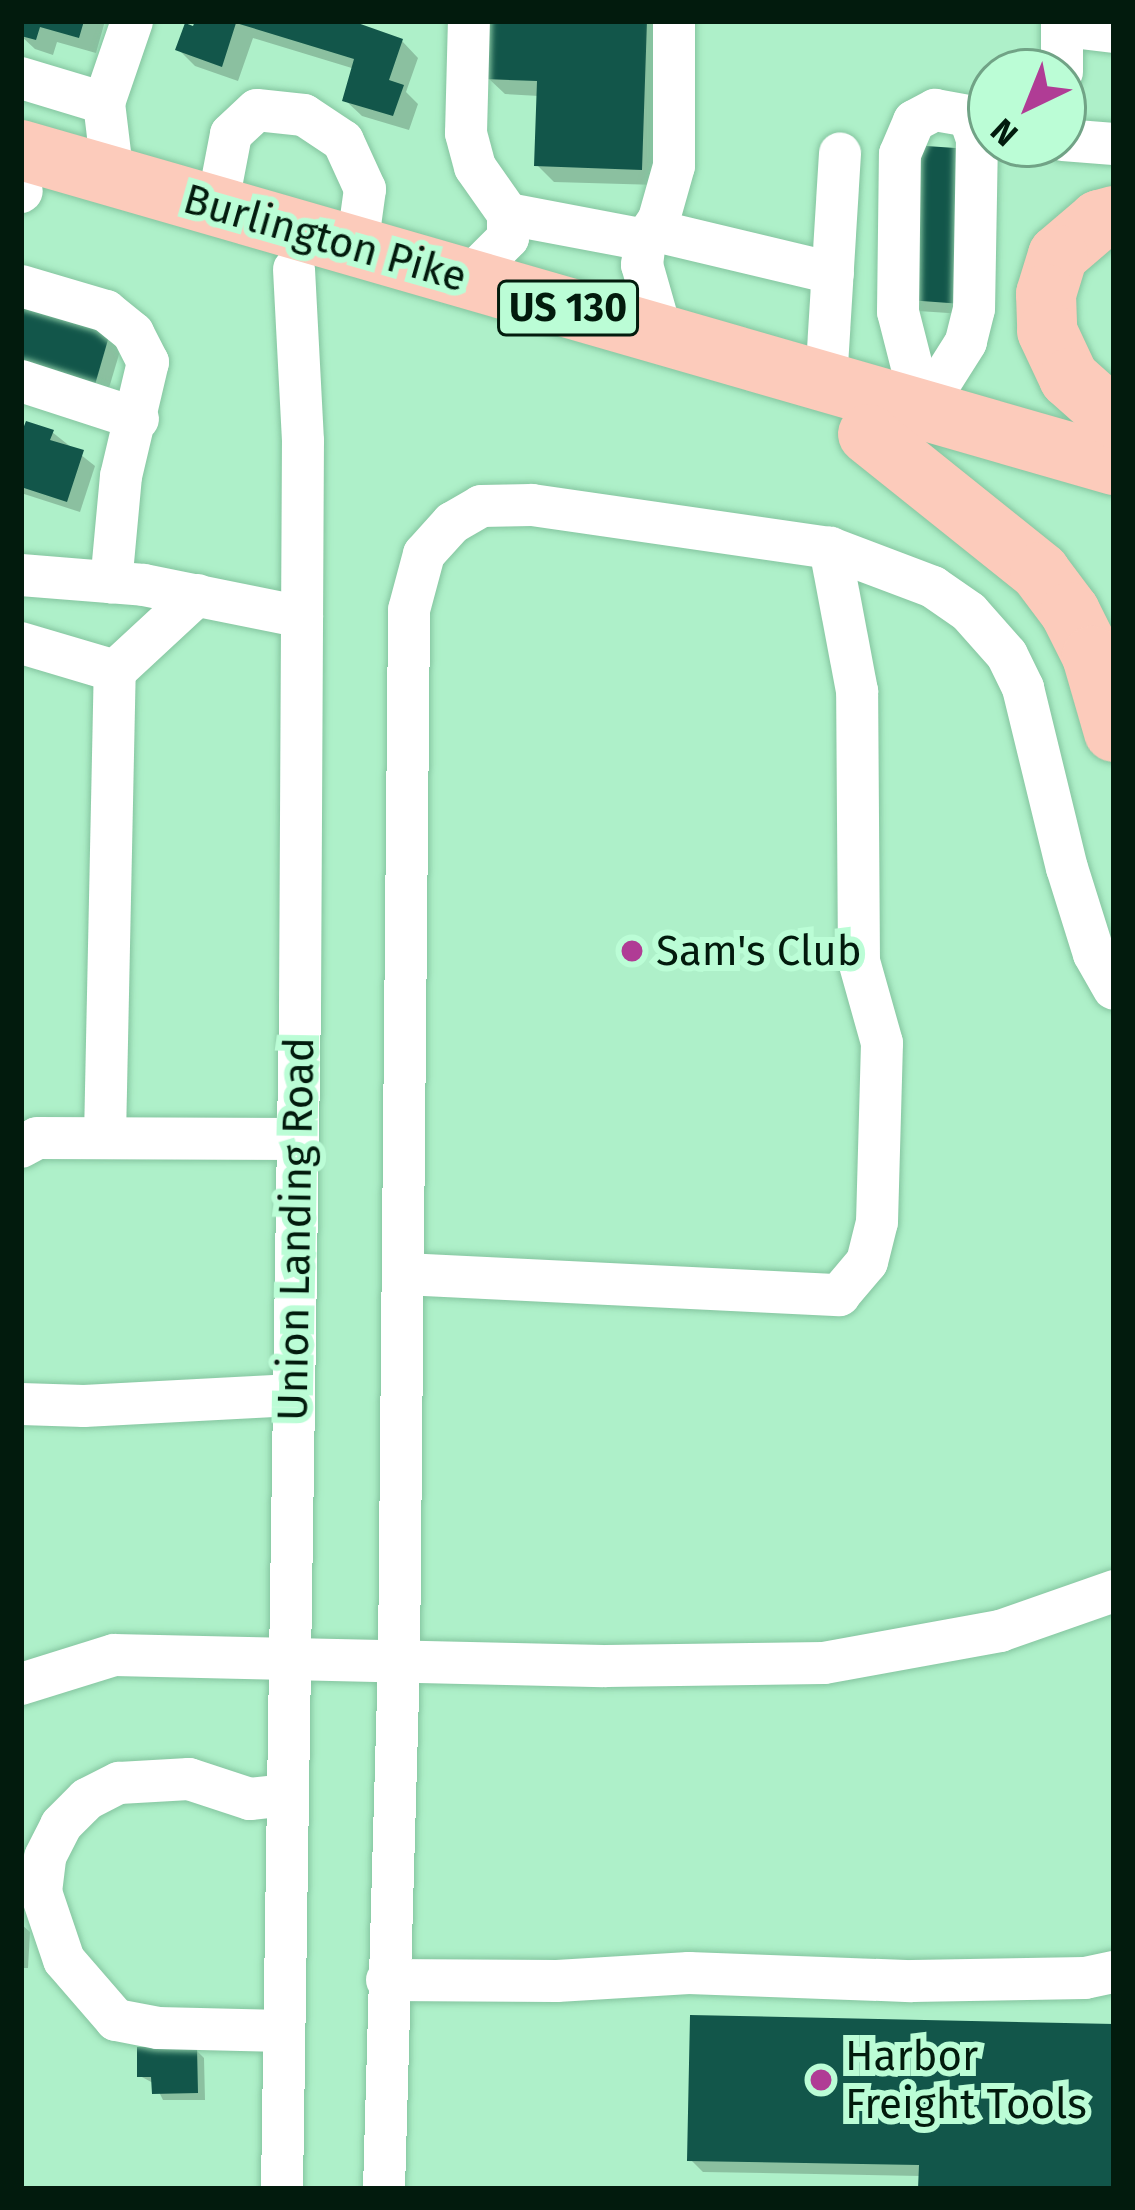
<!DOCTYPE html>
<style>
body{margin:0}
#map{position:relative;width:1135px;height:2210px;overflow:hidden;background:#aef0c9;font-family:"Fira Sans",sans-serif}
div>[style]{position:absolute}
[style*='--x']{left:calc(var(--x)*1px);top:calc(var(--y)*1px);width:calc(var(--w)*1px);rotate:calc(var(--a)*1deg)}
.shadow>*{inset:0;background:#0003}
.building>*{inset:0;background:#12564a;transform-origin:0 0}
.roads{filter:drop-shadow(0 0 3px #84c49f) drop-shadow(0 0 3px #84c49f)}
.minor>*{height:42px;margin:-21px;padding:0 21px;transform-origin:21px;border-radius:21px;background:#fff}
.highway>*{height:60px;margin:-30px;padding:0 30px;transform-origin:30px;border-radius:30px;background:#fccbbb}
.dots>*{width:33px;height:33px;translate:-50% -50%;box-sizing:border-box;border:6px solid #bbfdd6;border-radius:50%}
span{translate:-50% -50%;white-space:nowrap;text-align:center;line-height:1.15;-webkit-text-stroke:12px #bbfdd6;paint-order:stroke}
.shield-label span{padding:3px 9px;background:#bbfdd6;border:3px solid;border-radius:9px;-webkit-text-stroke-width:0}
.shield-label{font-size:39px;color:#021b0d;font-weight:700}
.street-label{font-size:42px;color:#021b0d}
.poi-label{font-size:42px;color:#021b0d}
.left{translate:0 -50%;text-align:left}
.frame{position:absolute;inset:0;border:24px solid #021b0d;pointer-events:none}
.north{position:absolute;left:967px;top:48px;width:120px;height:120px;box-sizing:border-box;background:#bbfdd6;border:3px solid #71a386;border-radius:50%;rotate:223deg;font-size:33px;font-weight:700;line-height:48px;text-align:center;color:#021b0d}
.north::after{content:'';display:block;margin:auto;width:42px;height:54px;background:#b03c95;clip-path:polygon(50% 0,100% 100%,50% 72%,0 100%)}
</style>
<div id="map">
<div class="shadow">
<i style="clip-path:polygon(21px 21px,105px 21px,96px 53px,57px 42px,53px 55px,35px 49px,21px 36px)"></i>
<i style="clip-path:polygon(198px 21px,346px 21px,402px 41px,418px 58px,406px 92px,418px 104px,409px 130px,362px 116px,345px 100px,355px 69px,253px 38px,238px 81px,195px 66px,179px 50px)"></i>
<i style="clip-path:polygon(490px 21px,663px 21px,658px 185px,554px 182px,537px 165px,539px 96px,505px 94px,488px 78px)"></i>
<i style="clip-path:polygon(988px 165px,979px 315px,918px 311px,906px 299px)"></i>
<i style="clip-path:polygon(21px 301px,123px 341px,106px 398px)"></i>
<i style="clip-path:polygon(52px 432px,95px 466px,80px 512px,21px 493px,21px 437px)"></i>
<i style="clip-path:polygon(21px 1924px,30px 1932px,28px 1968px,21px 1968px)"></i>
<i style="clip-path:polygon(1114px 2027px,1114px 2189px,921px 2189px,921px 2176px,703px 2172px,690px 2159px)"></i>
<i style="clip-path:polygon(196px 2050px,204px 2058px,205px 2100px,163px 2100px,155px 2084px,140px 2076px)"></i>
</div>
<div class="building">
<i style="clip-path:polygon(21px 21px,84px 21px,79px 38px,40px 27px,36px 40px,21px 36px)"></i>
<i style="clip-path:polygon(195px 21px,352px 21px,403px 39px,389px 80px,404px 85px,393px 116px,342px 101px,354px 59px,236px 23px,222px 67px,175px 50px,185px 23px,193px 26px)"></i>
<i style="clip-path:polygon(487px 21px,647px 21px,642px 170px,534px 166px,537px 81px,485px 79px)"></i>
<i style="left:912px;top:145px;width:65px;height:155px;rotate:4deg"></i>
<i style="clip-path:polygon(21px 298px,112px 326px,94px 388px,21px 365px)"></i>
<i style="clip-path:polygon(26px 421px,54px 430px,50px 440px,84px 450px,67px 502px,21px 487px,21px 434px)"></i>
<i style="clip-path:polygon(690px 2015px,1114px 2024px,1114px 2189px,918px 2189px,919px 2165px,687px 2161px)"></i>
<i style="clip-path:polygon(137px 2047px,197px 2047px,198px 2093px,152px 2094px,151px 2077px,137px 2077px)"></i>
</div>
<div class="roads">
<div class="minor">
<i style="--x:1064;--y:26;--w:50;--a:6.8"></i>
<i style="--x:1062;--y:72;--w:51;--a:-90"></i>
<i style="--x:21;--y:78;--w:87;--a:16.8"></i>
<i style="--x:104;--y:103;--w:75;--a:83.1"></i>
<i style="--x:104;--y:103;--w:87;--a:-71.1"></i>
<i style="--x:935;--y:110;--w:35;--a:10"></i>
<i style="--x:969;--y:116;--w:24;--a:71"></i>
<i style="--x:977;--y:139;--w:170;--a:91"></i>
<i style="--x:974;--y:309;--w:34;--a:104"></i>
<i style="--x:966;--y:342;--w:80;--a:122.3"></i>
<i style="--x:923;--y:410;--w:101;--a:-104.3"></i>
<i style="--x:898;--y:312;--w:158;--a:-89.3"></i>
<i style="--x:900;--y:154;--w:36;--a:-67"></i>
<i style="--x:914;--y:121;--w:24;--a:-28"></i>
<i style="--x:1063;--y:140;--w:51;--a:4.5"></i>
<i style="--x:21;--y:192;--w:1;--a:-45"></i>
<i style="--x:217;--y:207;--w:74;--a:-79.1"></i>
<i style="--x:231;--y:134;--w:35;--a:-43"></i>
<i style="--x:257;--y:110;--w:47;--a:6.1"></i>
<i style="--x:304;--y:115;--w:47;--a:33.7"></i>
<i style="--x:343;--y:141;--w:53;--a:65.4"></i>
<i style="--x:365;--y:189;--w:59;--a:97.9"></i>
<i style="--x:508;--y:214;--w:139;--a:10.7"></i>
<i style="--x:652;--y:230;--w:186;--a:13.4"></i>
<i style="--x:467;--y:279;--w:58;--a:-45"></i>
<i style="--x:508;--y:238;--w:24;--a:-90"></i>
<i style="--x:508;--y:214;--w:57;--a:-125.1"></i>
<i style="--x:475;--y:167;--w:35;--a:-105"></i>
<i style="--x:466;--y:133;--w:112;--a:-88.5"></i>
<i style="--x:21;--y:286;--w:89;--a:16.4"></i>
<i style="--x:106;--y:311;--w:35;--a:39"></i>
<i style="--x:133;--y:333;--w:33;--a:63"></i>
<i style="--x:148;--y:362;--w:117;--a:103.3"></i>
<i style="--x:121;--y:476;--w:107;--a:95.3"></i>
<i style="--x:662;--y:335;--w:73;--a:-105.9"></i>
<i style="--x:642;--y:265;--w:25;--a:-83"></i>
<i style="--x:645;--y:240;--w:25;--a:-56"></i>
<i style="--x:659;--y:219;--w:55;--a:-74.2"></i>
<i style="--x:674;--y:166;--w:145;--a:-90"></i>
<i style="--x:21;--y:381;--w:123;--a:18"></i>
<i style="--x:826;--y:382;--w:229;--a:-86.5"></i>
<i style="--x:21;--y:575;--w:123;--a:4.6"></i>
<i style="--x:144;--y:585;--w:161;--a:11.4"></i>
<i style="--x:21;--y:643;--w:98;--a:16.6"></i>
<i style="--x:115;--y:671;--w:112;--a:-42.8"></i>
<i style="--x:105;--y:1137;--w:466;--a:-88.8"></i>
<i style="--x:21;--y:1147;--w:18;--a:-29"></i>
<i style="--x:37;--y:1138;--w:259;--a:0.2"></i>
<i style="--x:404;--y:1274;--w:436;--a:2.8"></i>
<i style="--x:839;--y:1295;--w:43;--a:-49.7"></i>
<i style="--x:867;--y:1262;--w:41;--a:-76"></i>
<i style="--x:877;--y:1222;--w:179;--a:-88.4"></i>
<i style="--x:882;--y:1043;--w:85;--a:-105.7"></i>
<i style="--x:859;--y:961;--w:270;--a:-90.4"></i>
<i style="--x:857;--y:691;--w:146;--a:-100.7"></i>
<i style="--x:21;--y:1404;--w:63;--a:1.8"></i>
<i style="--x:84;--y:1406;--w:209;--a:-3"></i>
<i style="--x:21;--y:1684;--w:97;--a:-17.3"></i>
<i style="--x:114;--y:1655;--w:492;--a:1.3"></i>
<i style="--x:606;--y:1666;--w:218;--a:-0.8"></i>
<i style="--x:824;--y:1663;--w:179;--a:-10.3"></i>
<i style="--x:1000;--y:1631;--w:121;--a:-19.3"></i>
<i style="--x:387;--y:1980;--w:170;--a:0.3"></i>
<i style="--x:557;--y:1981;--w:132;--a:-3.5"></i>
<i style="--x:689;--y:1973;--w:223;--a:2.1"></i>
<i style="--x:912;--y:1981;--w:173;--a:-1"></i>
<i style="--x:1085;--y:1978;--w:30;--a:-12"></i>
<i style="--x:283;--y:2031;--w:125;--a:-178.6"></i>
<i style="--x:158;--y:2028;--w:43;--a:-169.2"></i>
<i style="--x:116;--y:2020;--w:79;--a:-130.9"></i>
<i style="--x:64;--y:1960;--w:72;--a:-108.7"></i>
<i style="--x:41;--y:1892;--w:35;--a:-83"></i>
<i style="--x:45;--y:1857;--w:36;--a:-63"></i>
<i style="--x:61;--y:1825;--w:37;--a:-45"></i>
<i style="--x:87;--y:1799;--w:36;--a:-27"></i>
<i style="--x:119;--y:1783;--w:70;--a:-3.3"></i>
<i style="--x:189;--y:1779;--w:64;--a:18.2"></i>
<i style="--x:250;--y:1799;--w:36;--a:-6"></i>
<i style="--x:282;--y:2189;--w:1180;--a:-89.13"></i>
<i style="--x:300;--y:1009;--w:568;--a:-89.7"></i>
<i style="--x:303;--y:441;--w:172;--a:-93"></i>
<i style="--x:384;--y:2189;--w:531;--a:-88.38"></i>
<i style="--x:399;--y:1658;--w:1048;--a:-89.45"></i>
<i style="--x:409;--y:610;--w:58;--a:-75"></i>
<i style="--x:424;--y:554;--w:42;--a:-47.9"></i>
<i style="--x:452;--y:523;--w:34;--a:-30"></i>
<i style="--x:481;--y:506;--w:51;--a:-1.1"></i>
<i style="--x:532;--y:505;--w:301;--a:8.2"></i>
<i style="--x:830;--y:548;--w:110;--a:20.7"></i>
<i style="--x:933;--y:587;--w:44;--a:34.8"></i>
<i style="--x:969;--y:612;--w:57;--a:48.5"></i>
<i style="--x:1007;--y:655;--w:37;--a:64"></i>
<i style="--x:1023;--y:688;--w:185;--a:76.3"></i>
<i style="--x:1067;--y:868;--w:90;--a:72.6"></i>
<i style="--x:1094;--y:954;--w:40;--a:60.3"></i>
</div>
<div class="highway">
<i style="--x:21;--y:150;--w:1137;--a:16.08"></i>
<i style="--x:1114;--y:216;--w:16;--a:165"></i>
<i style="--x:1099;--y:220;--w:54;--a:139.5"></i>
<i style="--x:1058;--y:255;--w:41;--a:107.1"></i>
<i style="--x:1046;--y:294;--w:37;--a:88"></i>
<i style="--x:1047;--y:331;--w:52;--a:64.9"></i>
<i style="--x:1069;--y:378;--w:60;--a:41.6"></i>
<i style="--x:868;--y:434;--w:221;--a:38.7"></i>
<i style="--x:1040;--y:572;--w:50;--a:53.1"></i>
<i style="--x:1070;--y:612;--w:49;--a:63.4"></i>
<i style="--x:1092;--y:656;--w:79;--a:73.9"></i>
</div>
</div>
<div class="dots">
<i style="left:632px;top:951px;background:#b03c95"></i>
<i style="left:821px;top:2080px;background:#b03c95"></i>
</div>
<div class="shield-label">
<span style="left:568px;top:308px">US 130</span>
</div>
<div class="street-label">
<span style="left:325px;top:238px;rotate:16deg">Burlington Pike</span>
<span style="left:296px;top:1229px;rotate:-89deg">Union Landing Road</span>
</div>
<div class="poi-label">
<span class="left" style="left:656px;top:951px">Sam's Club</span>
<span class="left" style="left:845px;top:2080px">Harbor<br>Freight Tools</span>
</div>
<div class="frame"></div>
<div class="north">N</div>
</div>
